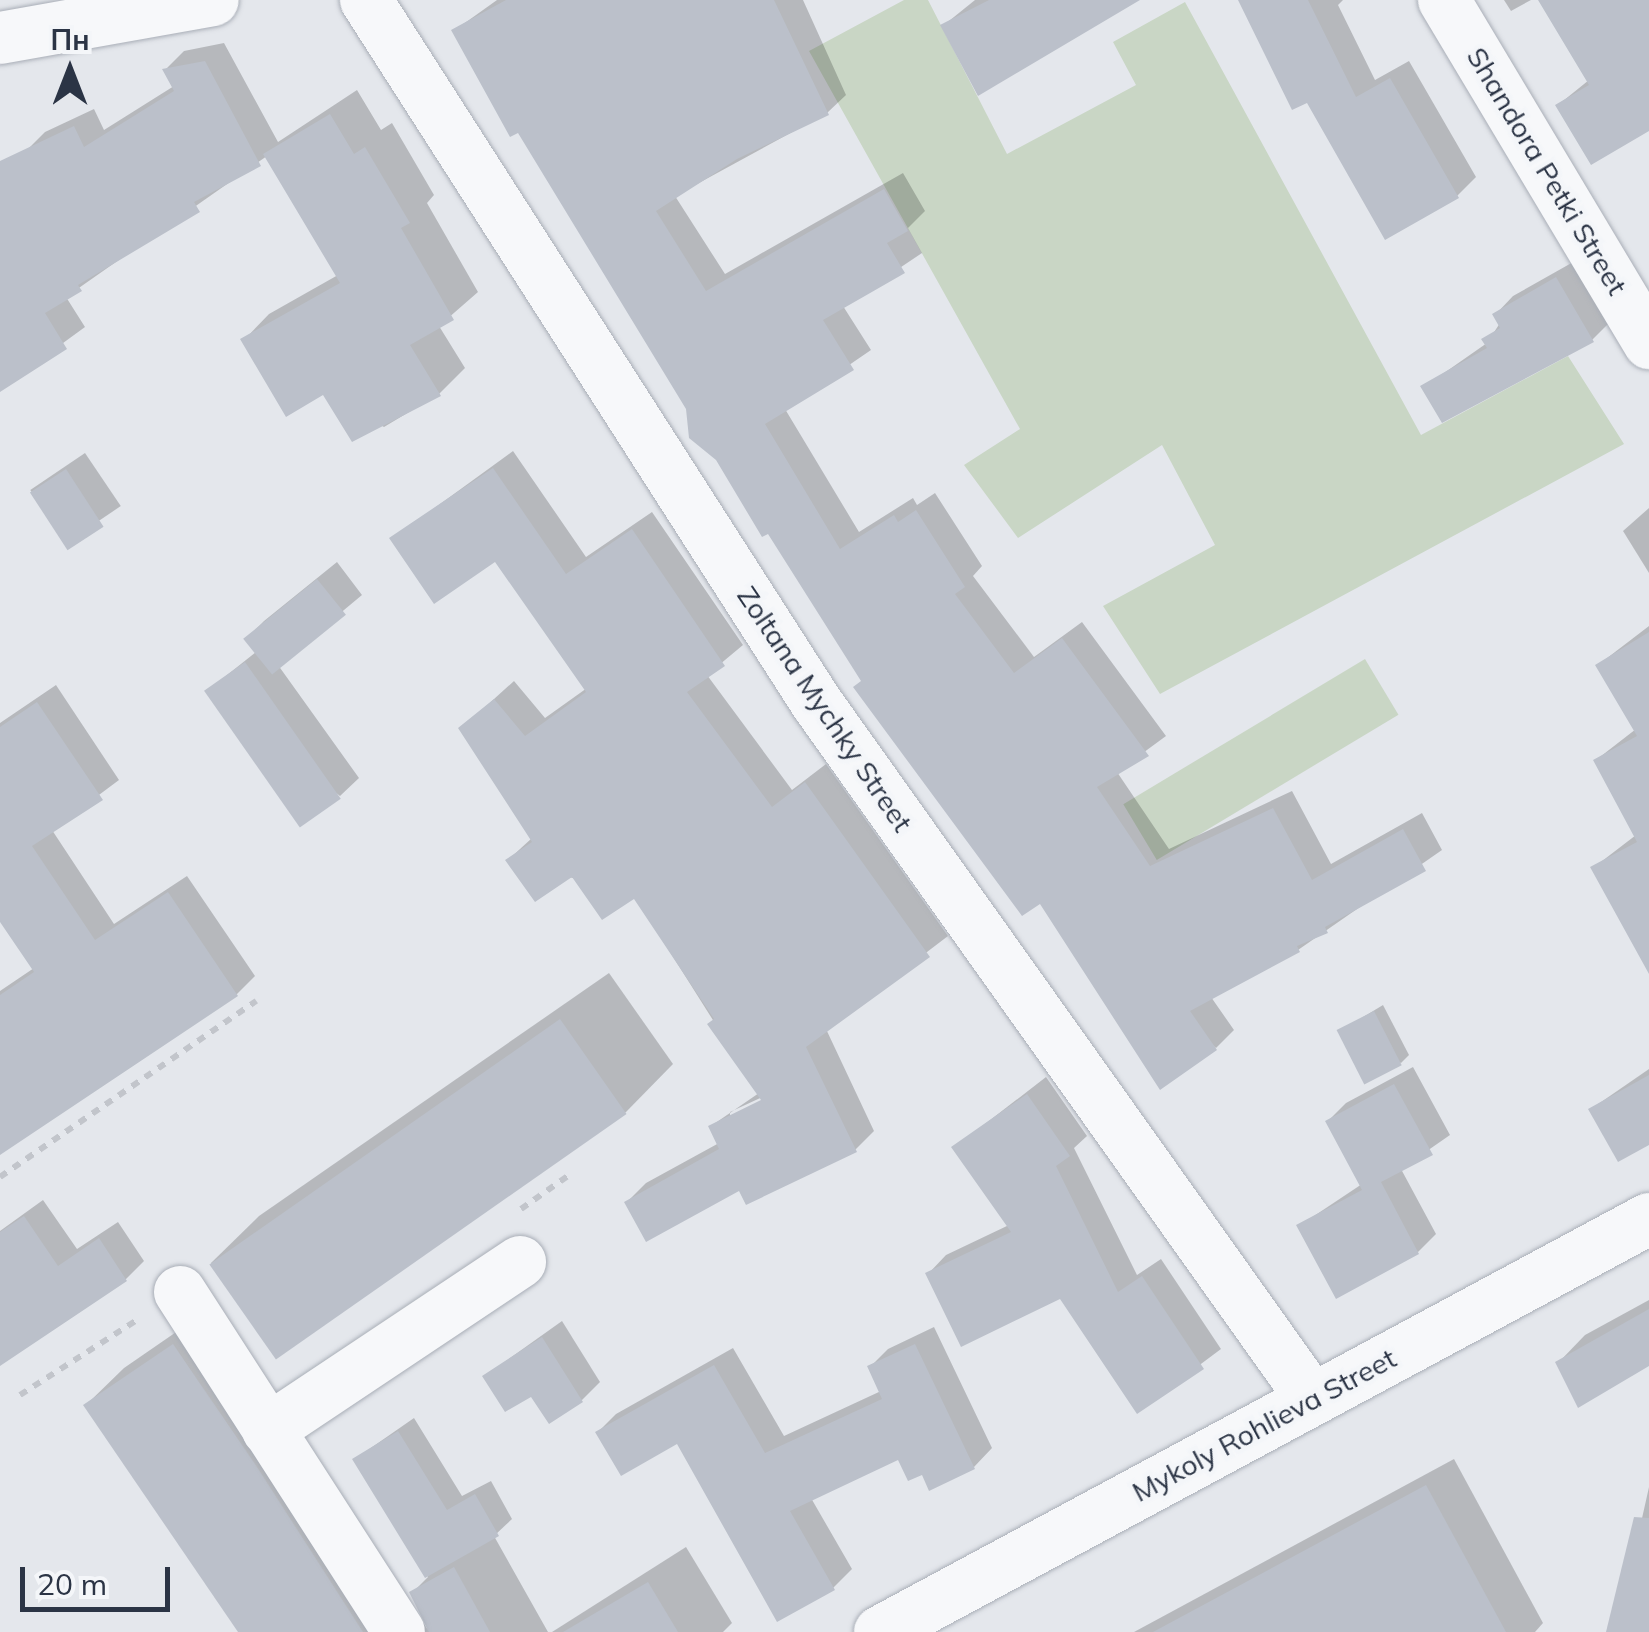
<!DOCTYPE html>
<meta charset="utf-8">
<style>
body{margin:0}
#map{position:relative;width:1649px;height:1632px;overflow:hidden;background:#e4e7ec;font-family:Mulish,sans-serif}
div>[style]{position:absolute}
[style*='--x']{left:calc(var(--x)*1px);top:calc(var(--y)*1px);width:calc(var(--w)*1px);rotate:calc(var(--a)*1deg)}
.green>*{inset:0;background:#c9d6c5;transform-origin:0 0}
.shadow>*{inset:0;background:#0003;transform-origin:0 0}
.building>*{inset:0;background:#bbc0ca;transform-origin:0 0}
.path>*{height:6px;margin-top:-3px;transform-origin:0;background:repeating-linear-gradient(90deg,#c2c5cb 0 8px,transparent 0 16px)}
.roads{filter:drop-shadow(0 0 2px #a9aeb7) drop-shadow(0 0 2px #a9aeb7)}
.minor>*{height:52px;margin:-26px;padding:0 26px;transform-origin:26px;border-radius:26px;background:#f7f8fa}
span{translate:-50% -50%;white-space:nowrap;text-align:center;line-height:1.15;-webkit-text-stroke:9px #f4f6f9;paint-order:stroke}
.street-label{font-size:28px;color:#2b3445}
.north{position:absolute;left:20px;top:20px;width:100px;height:100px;-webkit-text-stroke:8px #f4f6f9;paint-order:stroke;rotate:0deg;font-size:28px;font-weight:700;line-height:40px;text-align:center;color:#2b3445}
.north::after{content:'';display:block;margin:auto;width:35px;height:45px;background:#2b3445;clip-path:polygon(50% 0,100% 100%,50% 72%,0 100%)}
.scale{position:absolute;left:20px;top:1567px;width:150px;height:45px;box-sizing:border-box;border:5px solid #2b3445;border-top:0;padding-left:12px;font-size:30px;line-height:35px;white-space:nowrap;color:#2b3445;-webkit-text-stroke:8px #f4f6f9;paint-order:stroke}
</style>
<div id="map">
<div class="green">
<i style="clip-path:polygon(904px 0,928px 0,1007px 154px,1136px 85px,1113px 42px,1185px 2px,1421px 435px,1568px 356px,1624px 444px,1160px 694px,1103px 606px,1215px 545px,1162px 445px,1018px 538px,964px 465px,1020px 429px,809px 51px)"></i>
<i style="left:1365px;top:659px;width:65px;height:282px;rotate:59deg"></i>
</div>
<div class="shadow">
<i style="clip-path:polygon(497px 0,803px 0,846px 95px,827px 113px,675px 196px,725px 274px,903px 173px,925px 211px,908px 228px,922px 253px,843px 306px,871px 350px,785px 409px,859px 532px,913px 498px,917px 505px,935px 493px,982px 566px,973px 576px,1034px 657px,1082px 622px,1166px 736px,1117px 772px,1169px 849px,1292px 791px,1331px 864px,1422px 813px,1442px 850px,1298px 950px,1211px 997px,1234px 1030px,1216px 1048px,1041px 900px,864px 680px,455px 30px)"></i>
<i style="clip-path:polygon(975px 0,1117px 0,944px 25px)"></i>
<i style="clip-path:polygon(1240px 0,1343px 0,1338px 5px,1375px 80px,1409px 61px,1476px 177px,1457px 196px,1308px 100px)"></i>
<i style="clip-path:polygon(1504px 0,1531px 0,1511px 11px)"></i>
<i style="clip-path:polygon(1541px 0,1649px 0,1649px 128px,1558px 105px,1589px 80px)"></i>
<i style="clip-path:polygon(224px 43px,278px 142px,357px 90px,381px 130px,392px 123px,434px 195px,427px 203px,478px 292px,439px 326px,465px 368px,439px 394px,384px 427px,244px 340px,269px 314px,338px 275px,267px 156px,66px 297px,85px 327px,0 389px,0 223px,26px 151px,45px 132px,94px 109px,104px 130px,174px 86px,165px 70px,184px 51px)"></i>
<i style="clip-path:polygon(1575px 261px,1610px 322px,1592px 340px,1424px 387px,1487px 343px,1500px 323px,1495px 315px,1513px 296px)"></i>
<i style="clip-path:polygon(evenodd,513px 451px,586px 557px,652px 512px,743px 645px,707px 675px,792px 790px,826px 764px,948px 936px,826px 1029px,874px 1131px,855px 1150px,740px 1188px,627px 1202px,646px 1183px,719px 1143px,711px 1126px,759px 1093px,634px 895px,508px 860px,532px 838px,462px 728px,514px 681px,545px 718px,587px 688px,496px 559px,392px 539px,513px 451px,771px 1093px,773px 1097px,730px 1118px,730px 1112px,771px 1093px)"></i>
<i style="left:85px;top:453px;width:64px;height:66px;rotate:56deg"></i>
<i style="clip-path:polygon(1649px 508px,1649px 573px,1623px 531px)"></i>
<i style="clip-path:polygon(337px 562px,362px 595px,278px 665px,359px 778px,340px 796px,207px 691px,256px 652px,246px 639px,264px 621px)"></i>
<i style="clip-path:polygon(1649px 626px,1649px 969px,1593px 868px,1636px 835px,1596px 760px,1636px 729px,1598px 665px)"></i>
<i style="clip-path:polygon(56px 685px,119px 780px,52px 830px,114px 924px,187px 876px,255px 976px,237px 994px,0 1134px,0 991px,34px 968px,0 917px,0 723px)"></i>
<i style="clip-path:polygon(609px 973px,673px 1064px,626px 1112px,276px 1354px,211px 1263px,259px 1216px)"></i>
<i style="clip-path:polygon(1383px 1005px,1409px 1055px,1401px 1063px,1340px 1031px)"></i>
<i style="clip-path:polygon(1413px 1067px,1450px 1135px,1401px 1169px,1436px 1234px,1418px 1252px,1299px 1226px,1362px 1184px,1328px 1121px,1346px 1103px)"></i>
<i style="clip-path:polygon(1649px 1069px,1649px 1142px,1591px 1109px)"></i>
<i style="clip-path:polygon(1046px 1077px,1087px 1136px,1074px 1148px,1137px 1275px,1161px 1259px,1221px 1349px,1138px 1411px,1061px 1296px,928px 1274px,946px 1255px,1009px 1225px,954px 1148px)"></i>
<i style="clip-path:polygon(43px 1200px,77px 1249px,118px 1222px,144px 1261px,126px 1279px,0 1333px,0 1231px)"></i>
<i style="clip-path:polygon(1649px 1300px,1649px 1364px,1558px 1363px,1585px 1335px)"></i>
<i style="clip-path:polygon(211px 1308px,428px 1630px,412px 1593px,428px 1577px,355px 1459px,414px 1418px,462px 1496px,491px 1481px,512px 1519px,494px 1536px,548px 1632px,241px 1632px,86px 1405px,124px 1368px)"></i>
<i style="clip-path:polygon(562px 1321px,600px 1382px,582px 1400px,532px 1393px,485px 1376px)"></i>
<i style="clip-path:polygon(934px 1327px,992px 1448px,974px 1467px,899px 1456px,811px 1498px,852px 1569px,833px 1588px,678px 1441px,598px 1432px,616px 1414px,733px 1348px,784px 1436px,881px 1391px,870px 1367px,888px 1349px)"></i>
<i style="clip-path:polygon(1454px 1459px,1543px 1623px,1535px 1632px,1134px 1632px)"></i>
<i style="clip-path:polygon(1649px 1487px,1649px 1632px,1608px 1632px,1632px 1563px)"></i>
<i style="clip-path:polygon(686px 1547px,732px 1623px,723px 1632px,552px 1632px)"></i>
</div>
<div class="building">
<i style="clip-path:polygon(506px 0,774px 0,829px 115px,737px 159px,656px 211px,706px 291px,884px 189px,908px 231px,887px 243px,905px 273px,823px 320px,854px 370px,765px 424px,840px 549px,894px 515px,898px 522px,916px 510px,965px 587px,955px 594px,1014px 673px,1062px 638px,1149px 756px,1097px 787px,1150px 866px,1273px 808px,1312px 880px,1403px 829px,1426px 871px,1325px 927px,1328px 933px,1297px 946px,1300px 952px,1190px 1011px,1217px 1050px,1160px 1090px,1040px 904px,1022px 916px,853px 687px,861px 681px,768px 534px,762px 537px,716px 460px,689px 438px,686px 409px,518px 133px,510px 137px,451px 30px)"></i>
<i style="clip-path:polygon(989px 0,1140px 0,978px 96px,940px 25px)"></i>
<i style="clip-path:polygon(1238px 0,1308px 0,1356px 97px,1390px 78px,1459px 198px,1385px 240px,1307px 103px,1292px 110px)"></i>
<i style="clip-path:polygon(1538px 0,1649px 0,1649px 131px,1591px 165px,1555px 105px,1589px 85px)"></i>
<i style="clip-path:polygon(205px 61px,261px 166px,194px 202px,200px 212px,78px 285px,82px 291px,45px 313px,67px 349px,0 392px,0 161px,74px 126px,84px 147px,174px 91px,162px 69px)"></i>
<i style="clip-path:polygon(330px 114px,354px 154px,365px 147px,410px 223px,401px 228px,454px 320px,410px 345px,441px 396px,352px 442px,323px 395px,286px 417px,240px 339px,340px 283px,263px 154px)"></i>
<i style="clip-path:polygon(1556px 277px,1594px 342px,1442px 423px,1420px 386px,1487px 348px,1481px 339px,1500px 328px,1492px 314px)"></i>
<i style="clip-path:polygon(493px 468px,566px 574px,632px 529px,725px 666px,687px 692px,772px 807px,805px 782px,930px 957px,806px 1047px,857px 1152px,746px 1205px,739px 1191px,646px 1242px,624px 1202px,719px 1149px,708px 1126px,761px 1100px,707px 1024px,714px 1019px,634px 899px,602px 920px,572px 877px,535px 902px,505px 860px,532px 842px,458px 728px,494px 699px,525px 736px,586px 692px,495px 562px,434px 604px,389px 538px)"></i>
<i style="left:66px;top:469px;width:69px;height:43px;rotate:57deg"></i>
<i style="left:317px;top:579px;width:46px;height:95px;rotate:51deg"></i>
<i style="clip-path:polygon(1649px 632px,1649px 974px,1590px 867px,1637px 842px,1593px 760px,1637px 736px,1595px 665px)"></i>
<i style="left:245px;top:662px;width:167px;height:50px;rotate:55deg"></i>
<i style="clip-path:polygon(37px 702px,103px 800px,32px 846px,95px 940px,168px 892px,238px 996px,0 1155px,0 995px,34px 972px,0 922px,0 727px)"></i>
<i style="left:1374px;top:1011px;width:61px;height:42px;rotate:63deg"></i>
<i style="left:560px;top:1019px;width:116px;height:428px;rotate:55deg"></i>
<i style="clip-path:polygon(1649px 1075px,1649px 1145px,1618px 1162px,1588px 1109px)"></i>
<i style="clip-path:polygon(1394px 1084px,1433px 1155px,1381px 1182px,1419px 1254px,1336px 1299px,1296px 1225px,1362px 1190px,1325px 1121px)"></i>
<i style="clip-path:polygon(1027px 1094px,1070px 1156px,1056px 1166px,1118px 1292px,1142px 1276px,1204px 1369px,1137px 1414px,1060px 1299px,961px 1347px,925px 1273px,1011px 1232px,951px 1147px)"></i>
<i style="clip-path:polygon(24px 1216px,58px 1266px,99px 1238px,127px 1281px,0 1366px,0 1232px)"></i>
<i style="clip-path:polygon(1649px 1309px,1649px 1366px,1578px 1408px,1555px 1362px)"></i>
<i style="clip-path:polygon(542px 1337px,583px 1402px,549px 1424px,531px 1397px,505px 1412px,482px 1376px)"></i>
<i style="clip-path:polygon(173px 1344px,257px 1467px,363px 1632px,238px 1632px,83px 1405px)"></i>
<i style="clip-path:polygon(915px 1344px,975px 1469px,929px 1491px,922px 1475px,908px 1481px,898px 1460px,790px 1511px,835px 1590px,777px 1622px,677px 1444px,621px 1476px,595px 1432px,714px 1365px,765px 1453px,882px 1399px,867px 1366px)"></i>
<i style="clip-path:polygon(398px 1431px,447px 1510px,475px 1494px,499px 1536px,425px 1578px,352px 1459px)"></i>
<i style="clip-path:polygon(1426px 1485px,1506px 1632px,1153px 1632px)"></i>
<i style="clip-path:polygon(1634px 1517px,1649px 1518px,1649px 1632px,1606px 1632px)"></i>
<i style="clip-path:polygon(454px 1567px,490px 1632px,429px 1632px,409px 1592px)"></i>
<i style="clip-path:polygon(648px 1582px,678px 1632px,563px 1632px)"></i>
</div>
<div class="path">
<i style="--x:0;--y:1177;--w:311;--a:-34.5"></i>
<i style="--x:521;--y:1209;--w:62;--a:-35.2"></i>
<i style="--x:20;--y:1395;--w:139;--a:-32.7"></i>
</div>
<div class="roads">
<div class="minor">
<i style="--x:366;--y:0;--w:834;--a:57.34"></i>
<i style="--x:816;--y:702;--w:855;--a:54.56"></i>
<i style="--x:1444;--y:0;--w:400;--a:59.1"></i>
<i style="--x:0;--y:38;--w:216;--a:-10.1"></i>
<i style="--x:180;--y:1292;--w:404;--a:57.2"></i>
<i style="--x:268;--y:1430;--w:303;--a:-33.7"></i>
<i style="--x:880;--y:1632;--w:873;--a:-28.24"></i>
</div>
</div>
<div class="street-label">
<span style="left:1547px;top:171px;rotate:59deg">Shandora Petki Street</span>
<span style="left:825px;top:709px;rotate:56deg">Zoltana Mychky Street</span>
<span style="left:1264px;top:1425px;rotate:-28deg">Mykoly Rohlieva Street</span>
</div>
<div class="north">Пн</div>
<div class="scale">20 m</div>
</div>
